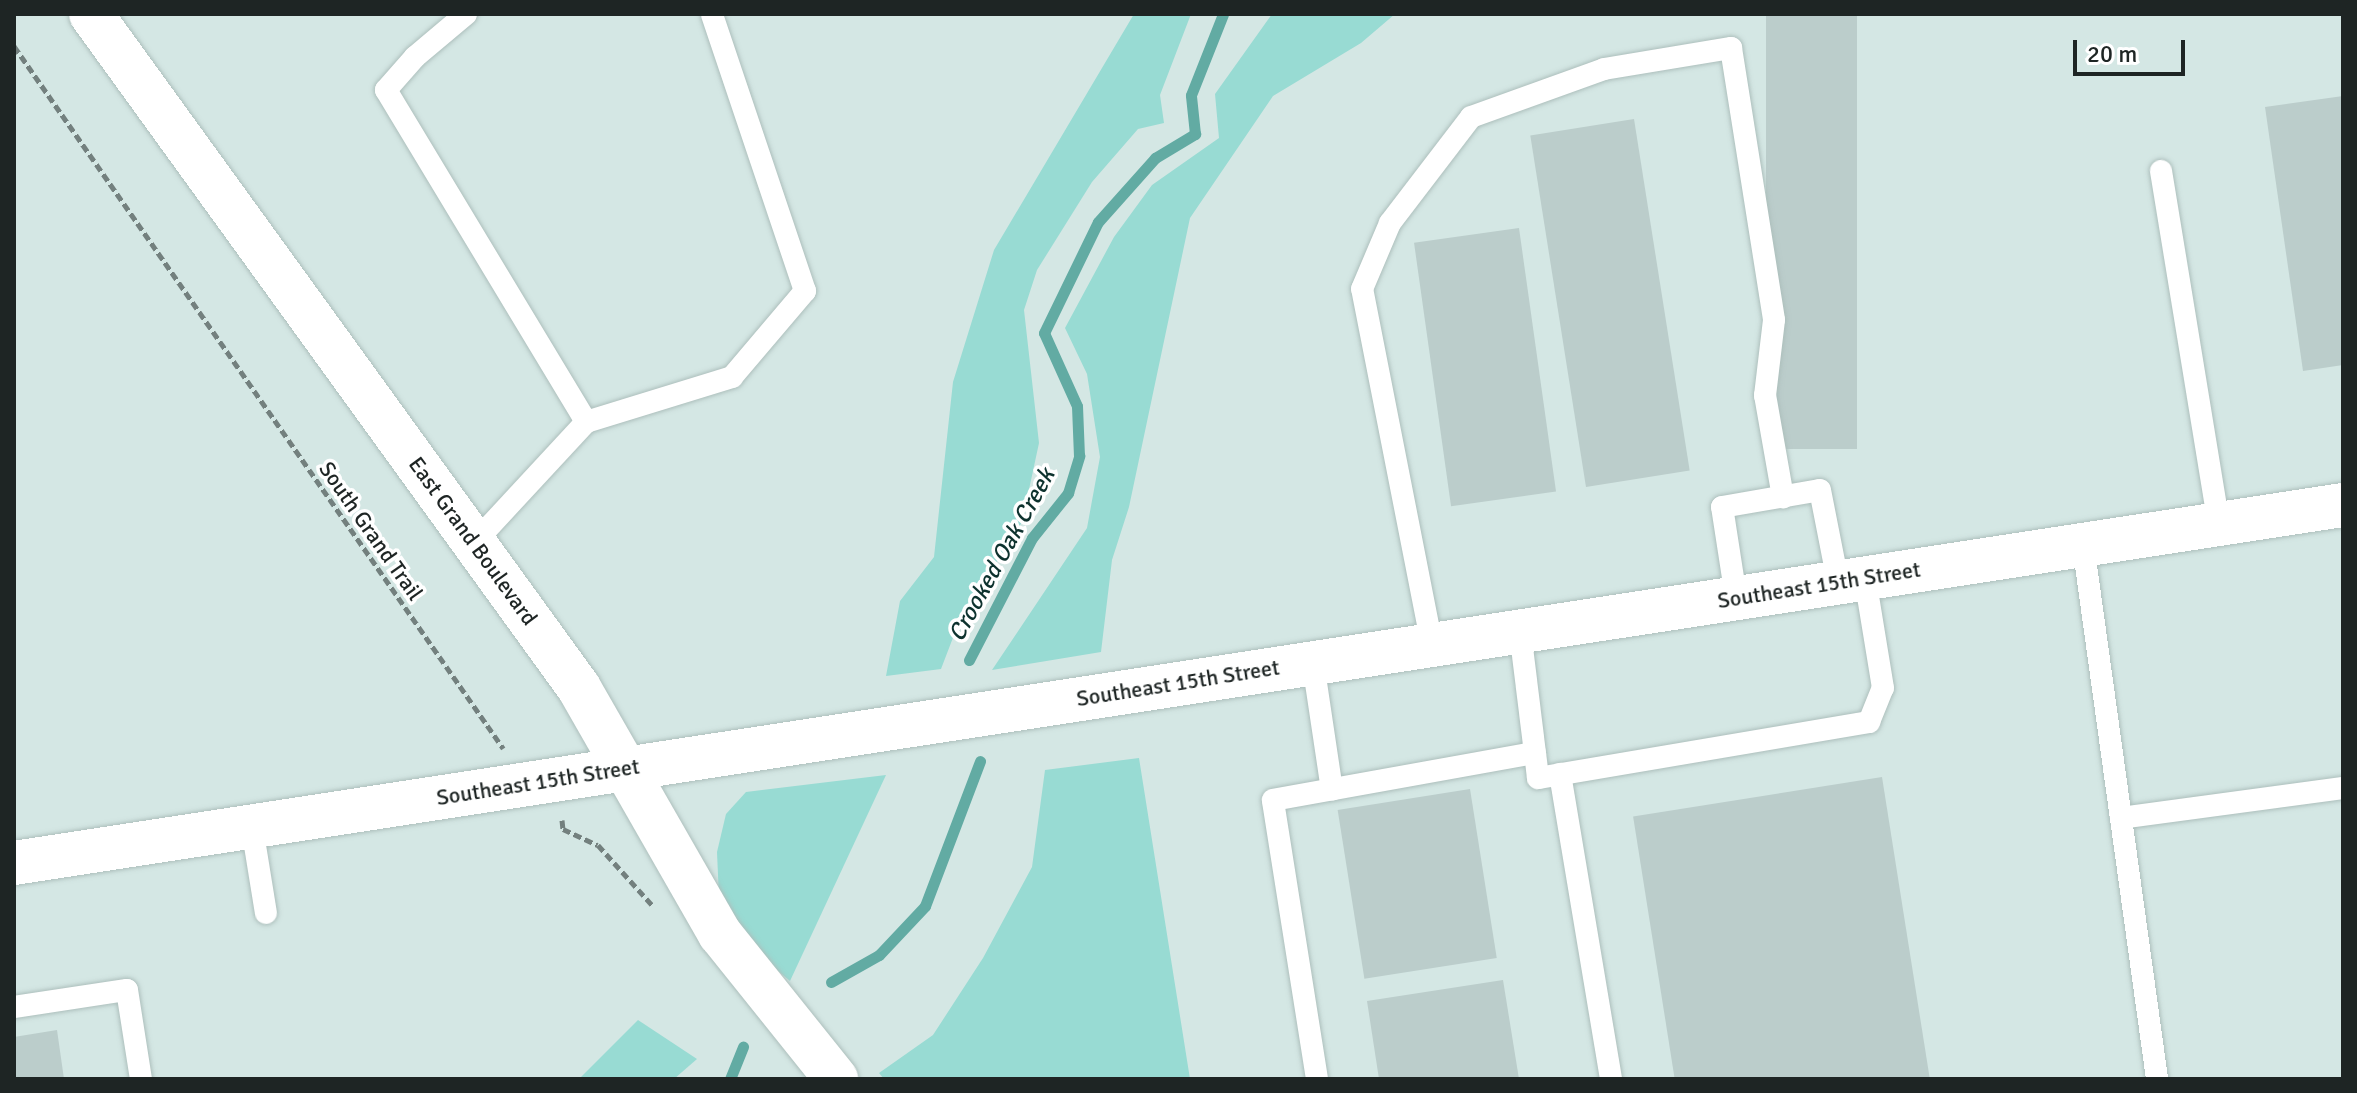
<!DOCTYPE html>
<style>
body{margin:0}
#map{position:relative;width:2357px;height:1093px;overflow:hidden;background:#d4e7e4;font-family:Signika,sans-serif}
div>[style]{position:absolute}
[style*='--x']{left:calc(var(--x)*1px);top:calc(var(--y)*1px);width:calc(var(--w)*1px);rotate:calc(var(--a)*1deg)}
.green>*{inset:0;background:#98dbd3}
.stream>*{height:11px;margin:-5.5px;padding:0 5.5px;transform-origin:5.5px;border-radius:5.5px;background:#62aba3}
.building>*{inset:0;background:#bbcdcb;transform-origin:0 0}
.path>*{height:5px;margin-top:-2.5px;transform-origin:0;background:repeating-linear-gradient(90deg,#73807e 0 8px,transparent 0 12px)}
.roads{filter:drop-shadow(0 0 2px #adbfbc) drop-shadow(0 0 2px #adbfbc)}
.lane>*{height:22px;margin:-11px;padding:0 11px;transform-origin:11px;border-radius:11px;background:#fff}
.secondary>*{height:44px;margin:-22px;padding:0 22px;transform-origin:22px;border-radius:22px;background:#fff}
span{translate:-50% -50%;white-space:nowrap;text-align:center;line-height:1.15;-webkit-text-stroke:7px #fff;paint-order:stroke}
.street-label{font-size:22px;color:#1e2524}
.water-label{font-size:24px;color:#0d322e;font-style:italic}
.frame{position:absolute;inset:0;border:16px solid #1e2524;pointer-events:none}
.scale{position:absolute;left:2073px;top:40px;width:112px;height:36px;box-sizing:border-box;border:4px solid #1e2524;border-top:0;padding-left:10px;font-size:24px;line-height:28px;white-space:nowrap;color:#1e2524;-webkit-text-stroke:6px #fff;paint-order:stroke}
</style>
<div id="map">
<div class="green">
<i style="clip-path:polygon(1134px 14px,1191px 14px,1160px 95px,1164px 123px,1138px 129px,1092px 182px,1037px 270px,1024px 310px,1039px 443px,1022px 522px,959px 622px,941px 669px,886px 676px,900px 601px,934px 557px,953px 382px,994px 250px)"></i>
<i style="clip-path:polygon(1272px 14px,1395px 14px,1361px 43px,1273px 96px,1190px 218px,1129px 507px,1112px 560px,1101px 652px,992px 670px,1087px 528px,1100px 457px,1087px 374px,1065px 328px,1114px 237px,1152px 185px,1219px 138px,1215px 94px)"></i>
<i style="clip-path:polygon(1139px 758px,1190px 1079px,884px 1079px,879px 1073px,933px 1035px,983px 958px,1032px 867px,1045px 770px)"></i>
<i style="clip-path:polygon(886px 775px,790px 981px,764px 959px,719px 898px,717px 852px,726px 814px,746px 792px)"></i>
<i style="clip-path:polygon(638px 1020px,697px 1059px,674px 1079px,579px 1079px)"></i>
</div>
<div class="stream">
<i style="--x:969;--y:660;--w:137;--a:-62.7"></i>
<i style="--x:1032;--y:538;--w:58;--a:-51.3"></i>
<i style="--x:1068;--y:493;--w:39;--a:-73"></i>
<i style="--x:1079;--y:456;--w:50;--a:-92.3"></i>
<i style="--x:1077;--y:406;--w:80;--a:-114.3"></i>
<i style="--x:1044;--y:333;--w:123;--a:-64.1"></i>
<i style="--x:1098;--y:222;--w:86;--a:-48.3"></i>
<i style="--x:1155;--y:158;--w:47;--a:-31"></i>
<i style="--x:1195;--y:134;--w:39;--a:-96"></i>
<i style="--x:1191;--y:95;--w:87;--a:-68.4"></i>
<i style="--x:831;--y:982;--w:55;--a:-29.4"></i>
<i style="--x:879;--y:955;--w:67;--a:-46.8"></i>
<i style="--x:925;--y:906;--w:155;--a:-69.2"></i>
<i style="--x:730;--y:1079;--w:35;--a:-68"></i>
</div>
<div class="building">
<i style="left:1766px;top:14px;width:91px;height:435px"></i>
<i style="clip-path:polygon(2343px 96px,2343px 365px,2303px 371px,2265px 107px)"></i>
<i style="left:1634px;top:119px;width:356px;height:105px;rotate:81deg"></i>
<i style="left:1519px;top:228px;width:266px;height:106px;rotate:82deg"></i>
<i style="left:1882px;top:777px;width:306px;height:252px;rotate:81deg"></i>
<i style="left:1470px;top:789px;width:171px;height:134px;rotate:81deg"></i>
<i style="clip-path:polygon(1503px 980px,1519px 1079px,1379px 1079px,1367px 1001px)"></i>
<i style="clip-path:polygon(57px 1030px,64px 1079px,14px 1079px,14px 1037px)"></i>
</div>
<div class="path">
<i style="--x:14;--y:46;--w:856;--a:55.14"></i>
<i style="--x:562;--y:820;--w:9;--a:84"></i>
<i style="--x:563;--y:829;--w:38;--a:25"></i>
<i style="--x:598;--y:845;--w:82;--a:48"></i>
</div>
<div class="roads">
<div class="lane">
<i style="--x:466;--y:14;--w:67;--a:139.9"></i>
<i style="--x:415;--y:57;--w:44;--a:131.3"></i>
<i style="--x:386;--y:90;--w:388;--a:58.9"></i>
<i style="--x:2161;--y:171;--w:358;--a:80.7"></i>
<i style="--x:474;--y:543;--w:165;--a:-47.2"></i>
<i style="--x:586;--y:422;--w:153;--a:-17.1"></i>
<i style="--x:732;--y:377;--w:113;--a:-49.7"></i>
<i style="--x:805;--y:291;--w:292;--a:-108.6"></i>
<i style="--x:2083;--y:544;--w:540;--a:82.12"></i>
<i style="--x:1736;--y:597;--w:91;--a:-98.8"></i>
<i style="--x:1722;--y:507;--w:99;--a:-9.8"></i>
<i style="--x:1820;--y:490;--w:94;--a:78.9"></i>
<i style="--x:1520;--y:631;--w:148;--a:83"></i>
<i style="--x:1538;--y:778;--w:336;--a:-9.6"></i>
<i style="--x:1869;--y:722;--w:37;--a:-68"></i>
<i style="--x:1883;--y:688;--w:111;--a:-99.3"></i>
<i style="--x:1432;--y:645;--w:363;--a:-101.1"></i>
<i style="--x:1362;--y:289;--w:72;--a:-67"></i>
<i style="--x:1390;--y:223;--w:133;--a:-52.6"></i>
<i style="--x:1471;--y:117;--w:141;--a:-19.8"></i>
<i style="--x:1604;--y:69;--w:129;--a:-9.4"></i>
<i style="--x:1731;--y:48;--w:275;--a:81"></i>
<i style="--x:1774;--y:320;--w:76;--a:96.8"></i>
<i style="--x:1765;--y:395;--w:104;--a:80"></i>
<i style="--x:1313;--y:663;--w:128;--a:81.5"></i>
<i style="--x:1560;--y:774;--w:309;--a:80.5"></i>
<i style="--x:2121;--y:818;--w:224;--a:-7.7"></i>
<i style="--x:252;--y:827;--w:87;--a:80.8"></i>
<i style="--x:14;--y:1007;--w:114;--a:-8.6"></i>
<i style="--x:127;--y:990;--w:90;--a:81.1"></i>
<i style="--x:1317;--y:1079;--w:282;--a:-99"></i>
<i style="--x:1273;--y:800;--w:266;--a:-10.2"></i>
</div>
<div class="secondary">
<i style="--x:91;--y:14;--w:832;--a:54.09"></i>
<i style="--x:579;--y:688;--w:284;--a:60.2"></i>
<i style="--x:720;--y:934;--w:186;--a:51.3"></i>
<i style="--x:14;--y:863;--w:2356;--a:-8.74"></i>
</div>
</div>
<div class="street-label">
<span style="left:371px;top:531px;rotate:55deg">South Grand Trail</span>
<span style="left:473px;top:541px;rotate:54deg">East Grand Boulevard</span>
<span style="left:1819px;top:585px;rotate:-9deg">Southeast 15th Street</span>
<span style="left:1178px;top:683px;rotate:-9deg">Southeast 15th Street</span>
<span style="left:538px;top:782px;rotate:-9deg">Southeast 15th Street</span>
</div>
<div class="water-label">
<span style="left:1002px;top:555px;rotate:-61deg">Crooked Oak Creek</span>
</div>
<div class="frame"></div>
<div class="scale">20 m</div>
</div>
